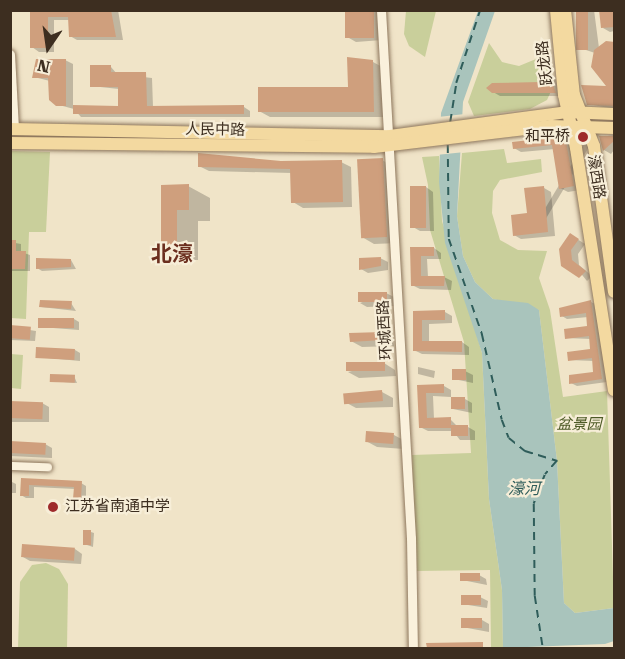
<!DOCTYPE html>
<meta charset="utf-8">
<style>
body{margin:0}
#map{position:relative;width:625px;height:659px;overflow:hidden;background:#f0e4c8;font-family:"Roboto Serif","Noto Sans SC",serif}
div>[style]{position:absolute}
[style*='--x']{left:calc(var(--x)*1px);top:calc(var(--y)*1px);width:calc(var(--w)*1px);rotate:calc(var(--a)*1deg)}
.green>*{inset:0;background:#c9cf9b}
.water>*{inset:0;background:#a9c4bc}
.pier>*{inset:0;background:#f0e4c8}
.shadow>*{inset:0;background:#0003;transform-origin:0 0}
.ferry>*{height:1.5px;margin-top:-0.75px;transform-origin:0;background:repeating-linear-gradient(90deg,#2f5d5a 0 8px,transparent 0 14px)}
.building>*{inset:0;background:#cf9f7d;transform-origin:0 0}
.roads{filter:drop-shadow(0 0 2px #8d765c) drop-shadow(0 0 2px #8d765c)}
.minor>*{height:8px;margin:-4px;padding:0 4px;transform-origin:4px;border-radius:4px;background:#faf1dc}
.tertiary>*{height:9px;margin:-4.5px;padding:0 4.5px;transform-origin:4.5px;border-radius:4.5px;background:#faf1dc}
.secondary>*{height:10px;margin:-5px;padding:0 5px;transform-origin:5px;border-radius:5px;background:#faf1dc}
.primary>*{height:12px;margin:-6px;padding:0 6px;transform-origin:6px;border-radius:6px;background:#f3d9a0}
.dots>*{width:16px;height:16px;translate:-50% -50%;box-sizing:border-box;border:3px solid #f7eed8;border-radius:50%}
span{translate:-50% -50%;white-space:nowrap;text-align:center;line-height:1.15;-webkit-text-stroke:4.5px #f7eed8;paint-order:stroke}
.street-label{font-size:15px;color:#3d2e20}
.poi-label{font-size:15px;color:#3d2e20}
.right{translate:-100% -50%;text-align:right}
.left{translate:0 -50%;text-align:left}
.park-label{font-size:15px;color:#4d5a26;font-style:italic}
.water-label{font-size:16px;color:#2f5d5a;font-style:italic}
.district-label{font-size:21px;color:#6b2e1e;font-weight:700}
.frame{position:absolute;inset:0;border:12px solid #3d2e20;pointer-events:none}
.north{position:absolute;left:18px;top:18px;width:60px;height:60px;-webkit-text-stroke:4px #f7eed8;paint-order:stroke;rotate:193deg;font-size:16px;font-weight:700;line-height:24px;text-align:center;color:#3d2e20}
.north::after{content:'';display:block;margin:auto;width:21px;height:27px;background:#3d2e20;clip-path:polygon(50% 0,100% 100%,50% 72%,0 100%)}
</style>
<div id="map">
<div class="green">
<i style="clip-path:polygon(406px 11px,436px 11px,425px 57px,409px 46px,404px 34px)"></i>
<i style="clip-path:polygon(489px 43px,502px 62px,519px 66px,536px 59px,544px 45px,548px 45px,552px 89px,547px 100px,530px 109px,474px 116px,468px 102px)"></i>
<i style="clip-path:polygon(504px 149px,507px 163px,541px 159px,542px 172px,500px 180px,493px 191px,492px 213px,500px 240px,518px 250px,547px 251px,539px 278px,550px 310px,563px 397px,607px 391px,614px 608px,575px 613px,564px 603px,557px 461px,539px 310px,493px 299px,475px 282px,463px 256px,457px 216px,462px 153px)"></i>
<i style="clip-path:polygon(11px 151px,50px 152px,46px 232px,29px 232px,26px 319px,11px 318px)"></i>
<i style="clip-path:polygon(439px 156px,442px 221px,482px 353px,489px 499px,502px 590px,503px 648px,491px 648px,490px 570px,417px 571px,412px 455px,471px 453px,464px 342px,430px 230px,428px 185px,422px 157px)"></i>
<i style="clip-path:polygon(11px 354px,23px 355px,21px 389px,11px 388px)"></i>
<i style="clip-path:polygon(46px 563px,59px 569px,68px 584px,67px 648px,18px 648px,20px 582px,32px 565px)"></i>
</div>
<div class="water">
<i style="clip-path:polygon(478px 11px,495px 11px,463px 102px,457px 216px,463px 256px,475px 282px,493px 299px,528px 303px,539px 310px,557px 461px,564px 603px,575px 613px,614px 608px,614px 641px,605px 644px,503px 648px,502px 590px,489px 499px,482px 353px,445px 243px,439px 182px,441px 113px)"></i>
</div>
<div class="pier">
<i style="clip-path:polygon(465px 114px,465px 152px,436px 155px,438px 117px)"></i>
</div>
<div class="shadow">
<i style="clip-path:polygon(32px 10px,118px 10px,123px 40px,77px 40px,70px 36px,70px 20px,54px 20px,54px 52px,39px 52px,32px 47px)"></i>
<i style="clip-path:polygon(347px 10px,380px 10px,382px 40px,356px 42px,349px 38px)"></i>
<i style="clip-path:polygon(578px 10px,594px 10px,599px 48px,614px 44px,614px 109px,588px 104px,609px 88px,595px 53px,583px 49px)"></i>
<i style="clip-path:polygon(614px 10px,614px 31px,610px 32px,603px 28px)"></i>
<i style="clip-path:polygon(65px 60px,73px 64px,73px 107px,119px 107px,119px 89px,91px 86px,91px 67px,111px 67px,117px 74px,152px 78px,153px 107px,244px 107px,250px 111px,250px 117px,81px 117px,74px 109px,59px 105px,50px 81px,34px 77px)"></i>
<i style="clip-path:polygon(373px 62px,384px 68px,385px 117px,270px 117px,259px 111px,349px 89px)"></i>
<i style="clip-path:polygon(549px 75px,556px 80px,562px 96px,500px 96px,493px 92px,542px 84px)"></i>
<i style="clip-path:polygon(614px 135px,614px 150px,611px 154px,604px 150px,601px 137px)"></i>
<i style="clip-path:polygon(564px 138px,572px 142px,580px 190px,568px 192px,560px 188px,555px 149px,521px 152px,514px 148px)"></i>
<i style="left:585px;top:142px;width:6px;height:86px;rotate:31deg"></i>
<i style="clip-path:polygon(382px 160px,394px 167px,399px 243px,374px 244px,362px 237px)"></i>
<i style="clip-path:polygon(341px 162px,351px 167px,352px 207px,303px 208px,293px 202px,292px 173px,209px 171px,199px 166px)"></i>
<i style="clip-path:polygon(162px 186px,188px 186px,210px 198px,210px 221px,198px 221px,198px 260px,184px 260px,162px 247px)"></i>
<i style="clip-path:polygon(426px 187px,433px 192px,434px 231px,420px 231px,413px 227px)"></i>
<i style="clip-path:polygon(544px 188px,551px 192px,555px 236px,521px 239px,514px 235px)"></i>
<i style="clip-path:polygon(577px 239px,585px 244px,578px 254px,579px 265px,592px 276px,587px 281px,561px 249px)"></i>
<i style="clip-path:polygon(10px 242px,21px 244px,21px 252px,30px 255px,30px 271px,10px 271px)"></i>
<i style="clip-path:polygon(412px 248px,434px 248px,441px 253px,441px 259px,427px 259px,428px 277px,444px 277px,452px 281px,451px 290px,420px 289px,412px 285px)"></i>
<i style="clip-path:polygon(380px 258px,388px 262px,388px 270px,368px 273px,361px 269px)"></i>
<i style="clip-path:polygon(37px 259px,71px 260px,76px 269px,42px 271px,37px 268px)"></i>
<i style="clip-path:polygon(386px 293px,394px 297px,394px 306px,367px 307px,360px 303px)"></i>
<i style="clip-path:polygon(591px 302px,597px 305px,607px 382px,577px 386px,571px 383px,595px 373px,594px 361px,569px 360px,592px 350px,591px 339px,566px 338px,589px 328px,588px 317px,567px 319px,562px 316px)"></i>
<i style="clip-path:polygon(71px 303px,76px 311px,41px 307px)"></i>
<i style="clip-path:polygon(414px 312px,445px 312px,452px 316px,452px 323px,429px 324px,429px 342px,462px 342px,469px 347px,469px 355px,422px 354px,414px 350px)"></i>
<i style="clip-path:polygon(74px 319px,79px 322px,79px 330px,40px 327px)"></i>
<i style="clip-path:polygon(10px 327px,36px 331px,35px 341px,10px 340px)"></i>
<i style="clip-path:polygon(382px 333px,393px 340px,394px 346px,362px 347px,351px 341px)"></i>
<i style="clip-path:polygon(75px 350px,80px 353px,80px 361px,37px 357px)"></i>
<i style="clip-path:polygon(384px 363px,395px 370px,396px 376px,359px 378px,348px 372px)"></i>
<i style="clip-path:polygon(418px 367px,435px 371px,434px 378px,418px 374px)"></i>
<i style="clip-path:polygon(465px 371px,473px 375px,473px 383px,454px 379px)"></i>
<i style="clip-path:polygon(74px 376px,77px 383px,50px 381px)"></i>
<i style="clip-path:polygon(419px 386px,444px 386px,451px 390px,451px 397px,433px 396px,434px 419px,450px 419px,458px 427px,468px 427px,475px 431px,475px 440px,460px 440px,453px 431px,428px 431px,420px 427px)"></i>
<i style="clip-path:polygon(382px 392px,393px 398px,393px 407px,356px 408px,345px 402px)"></i>
<i style="clip-path:polygon(465px 399px,472px 403px,472px 413px,453px 409px)"></i>
<i style="clip-path:polygon(10px 403px,42px 403px,49px 407px,49px 422px,10px 422px)"></i>
<i style="clip-path:polygon(394px 435px,405px 441px,404px 449px,377px 447px,366px 441px)"></i>
<i style="clip-path:polygon(10px 443px,45px 444px,52px 448px,52px 458px,10px 456px)"></i>
<i style="clip-path:polygon(22px 480px,81px 483px,86px 486px,86px 501px,75px 498px,75px 489px,34px 487px,34px 498px,26px 498px,21px 495px)"></i>
<i style="clip-path:polygon(10px 481px,16px 484px,16px 493px,10px 493px)"></i>
<i style="clip-path:polygon(91px 532px,94px 533px,93px 547px,84px 544px)"></i>
<i style="clip-path:polygon(75px 549px,82px 554px,81px 564px,30px 561px,23px 557px)"></i>
<i style="clip-path:polygon(479px 575px,486px 579px,487px 585px,462px 580px)"></i>
<i style="clip-path:polygon(480px 597px,488px 601px,487px 608px,462px 604px)"></i>
<i style="clip-path:polygon(482px 620px,489px 624px,489px 632px,462px 627px)"></i>
<i style="left:428px;top:644px;width:55px;height:4px"></i>
</div>
<div class="ferry">
<i style="--x:450;--y:122;--w:39;--a:-81"></i>
<i style="--x:456;--y:83;--w:77;--a:-71.8"></i>
<i style="--x:448;--y:145;--w:94;--a:89.4"></i>
<i style="--x:449;--y:239;--w:101;--a:70.8"></i>
<i style="--x:482;--y:334;--w:88;--a:76.9"></i>
<i style="--x:502;--y:420;--w:19;--a:69"></i>
<i style="--x:509;--y:438;--w:21;--a:39"></i>
<i style="--x:525;--y:451;--w:34;--a:17"></i>
<i style="--x:557;--y:461;--w:18;--a:131"></i>
<i style="--x:545;--y:475;--w:31;--a:111"></i>
<i style="--x:534;--y:504;--w:92;--a:89.4"></i>
<i style="--x:535;--y:596;--w:53;--a:81.3"></i>
</div>
<div class="building">
<i style="clip-path:polygon(30px 10px,111px 10px,116px 37px,69px 37px,68px 17px,48px 17px,48px 48px,30px 48px)"></i>
<i style="left:345px;top:10px;width:29px;height:28px"></i>
<i style="left:576px;top:10px;width:12px;height:40px"></i>
<i style="clip-path:polygon(599px 10px,615px 10px,615px 27px,601px 28px)"></i>
<i style="clip-path:polygon(606px 41px,615px 42px,615px 106px,587px 105px,581px 85px,606px 86px,591px 67px,594px 50px)"></i>
<i style="clip-path:polygon(347px 57px,373px 60px,374px 112px,258px 112px,258px 87px,348px 87px)"></i>
<i style="clip-path:polygon(36px 59px,66px 59px,66px 106px,56px 106px,49px 100px,48px 78px,32px 78px)"></i>
<i style="clip-path:polygon(90px 65px,111px 65px,111px 72px,146px 72px,147px 106px,244px 105px,244px 114px,73px 114px,73px 105px,118px 106px,118px 87px,90px 87px)"></i>
<i style="clip-path:polygon(540px 74px,549px 74px,556px 93px,492px 93px,486px 88px,492px 83px,541px 82px)"></i>
<i style="clip-path:polygon(565px 136px,574px 186px,559px 189px,552px 145px,513px 149px,512px 142px)"></i>
<i style="clip-path:polygon(599px 136px,615px 136px,615px 140px,603px 151px)"></i>
<i style="clip-path:polygon(198px 153px,281px 161px,342px 160px,343px 202px,291px 203px,290px 169px,198px 167px)"></i>
<i style="left:383px;top:158px;width:79px;height:26px;rotate:87deg"></i>
<i style="clip-path:polygon(189px 184px,189px 210px,177px 210px,177px 248px,161px 248px,161px 185px)"></i>
<i style="left:410px;top:186px;width:16px;height:42px"></i>
<i style="clip-path:polygon(544px 186px,548px 232px,513px 236px,511px 215px,527px 213px,524px 188px)"></i>
<i style="clip-path:polygon(570px 233px,579px 239px,571px 250px,572px 260px,586px 271px,579px 278px,561px 266px,559px 249px)"></i>
<i style="clip-path:polygon(10px 240px,16px 240px,16px 251px,26px 251px,25px 269px,10px 269px)"></i>
<i style="clip-path:polygon(410px 247px,434px 247px,434px 256px,421px 256px,421px 276px,445px 276px,444px 286px,411px 286px)"></i>
<i style="clip-path:polygon(381px 257px,381px 266px,359px 270px,359px 258px)"></i>
<i style="clip-path:polygon(36px 258px,71px 259px,71px 267px,36px 269px)"></i>
<i style="left:387px;top:292px;width:10px;height:29px;rotate:90deg"></i>
<i style="clip-path:polygon(40px 300px,72px 301px,71px 309px,39px 307px)"></i>
<i style="clip-path:polygon(591px 300px,602px 379px,569px 384px,569px 375px,593px 372px,592px 358px,568px 361px,567px 352px,590px 349px,589px 336px,565px 339px,564px 329px,587px 326px,586px 313px,560px 317px,559px 308px)"></i>
<i style="clip-path:polygon(445px 310px,445px 320px,422px 320px,422px 341px,462px 341px,462px 352px,413px 351px,413px 311px)"></i>
<i style="left:38px;top:318px;width:36px;height:10px"></i>
<i style="left:10px;top:325px;width:21px;height:13px;rotate:5deg"></i>
<i style="clip-path:polygon(383px 332px,383px 340px,350px 342px,349px 333px)"></i>
<i style="left:36px;top:347px;width:39px;height:11px;rotate:3deg"></i>
<i style="left:385px;top:362px;width:9px;height:39px;rotate:90deg"></i>
<i style="left:452px;top:369px;width:14px;height:11px"></i>
<i style="left:50px;top:374px;width:25px;height:8px;rotate:2deg"></i>
<i style="clip-path:polygon(444px 384px,444px 393px,426px 393px,427px 418px,451px 417px,451px 428px,419px 428px,417px 385px)"></i>
<i style="left:382px;top:390px;width:11px;height:39px;rotate:85deg"></i>
<i style="left:451px;top:397px;width:14px;height:12px"></i>
<i style="left:10px;top:401px;width:33px;height:17px;rotate:2deg"></i>
<i style="left:451px;top:425px;width:17px;height:11px"></i>
<i style="left:366px;top:431px;width:28px;height:11px;rotate:4deg"></i>
<i style="left:10px;top:441px;width:36px;height:12px;rotate:3deg"></i>
<i style="clip-path:polygon(21px 478px,82px 481px,81px 499px,73px 499px,74px 487px,29px 485px,29px 496px,20px 496px)"></i>
<i style="left:83px;top:530px;width:8px;height:15px"></i>
<i style="left:22px;top:544px;width:53px;height:13px;rotate:4deg"></i>
<i style="left:460px;top:573px;width:20px;height:8px"></i>
<i style="left:461px;top:595px;width:20px;height:10px"></i>
<i style="left:461px;top:618px;width:21px;height:10px"></i>
<i style="clip-path:polygon(483px 642px,483px 648px,427px 648px,426px 643px)"></i>
</div>
<div class="roads">
<div class="minor">
<i style="--x:10;--y:466;--w:38;--a:2"></i>
</div>
<div class="tertiary">
<i style="--x:381;--y:10;--w:529;--a:86.75"></i>
<i style="--x:411;--y:538;--w:110;--a:89"></i>
</div>
<div class="secondary">
<i style="--x:10;--y:55;--w:74;--a:86.9"></i>
</div>
<div class="primary">
<i style="--x:556;--y:10;--w:85;--a:84.6"></i>
<i style="--x:564;--y:95;--w:54;--a:77.2"></i>
<i style="--x:576;--y:148;--w:245;--a:81.1"></i>
<i style="--x:565;--y:10;--w:85;--a:84"></i>
<i style="--x:574;--y:95;--w:55;--a:68.6"></i>
<i style="--x:594;--y:146;--w:147;--a:82.2"></i>
<i style="--x:10;--y:129;--w:380;--a:1.1"></i>
<i style="--x:390;--y:136;--w:180;--a:-7.7"></i>
<i style="--x:568;--y:112;--w:46;--a:2.5"></i>
<i style="--x:10;--y:143;--w:364;--a:0.6"></i>
<i style="--x:374;--y:147;--w:178;--a:-6.8"></i>
<i style="--x:551;--y:126;--w:63;--a:1.8"></i>
</div>
</div>
<div class="dots">
<i style="left:583px;top:137px;background:#9e2a2b"></i>
<i style="left:53px;top:507px;background:#9e2a2b"></i>
</div>
<div class="street-label">
<span style="left:545px;top:63px;rotate:-97deg">跃龙路</span>
<span style="left:215px;top:130px;rotate:1deg">人民中路</span>
<span style="left:596px;top:177px;rotate:81deg">濠西路</span>
<span style="left:385px;top:330px;rotate:-93deg">环城西路</span>
</div>
<div class="poi-label">
<span class="right" style="left:570px;top:137px">和平桥</span>
<span class="left" style="left:65px;top:507px">江苏省南通中学</span>
</div>
<div class="park-label">
<span style="left:579px;top:425px">盆景园</span>
</div>
<div class="water-label">
<span style="left:524px;top:489px">濠河</span>
</div>
<div class="district-label">
<span style="left:172px;top:254px">北濠</span>
</div>
<div class="frame"></div>
<div class="north">N</div>
</div>
